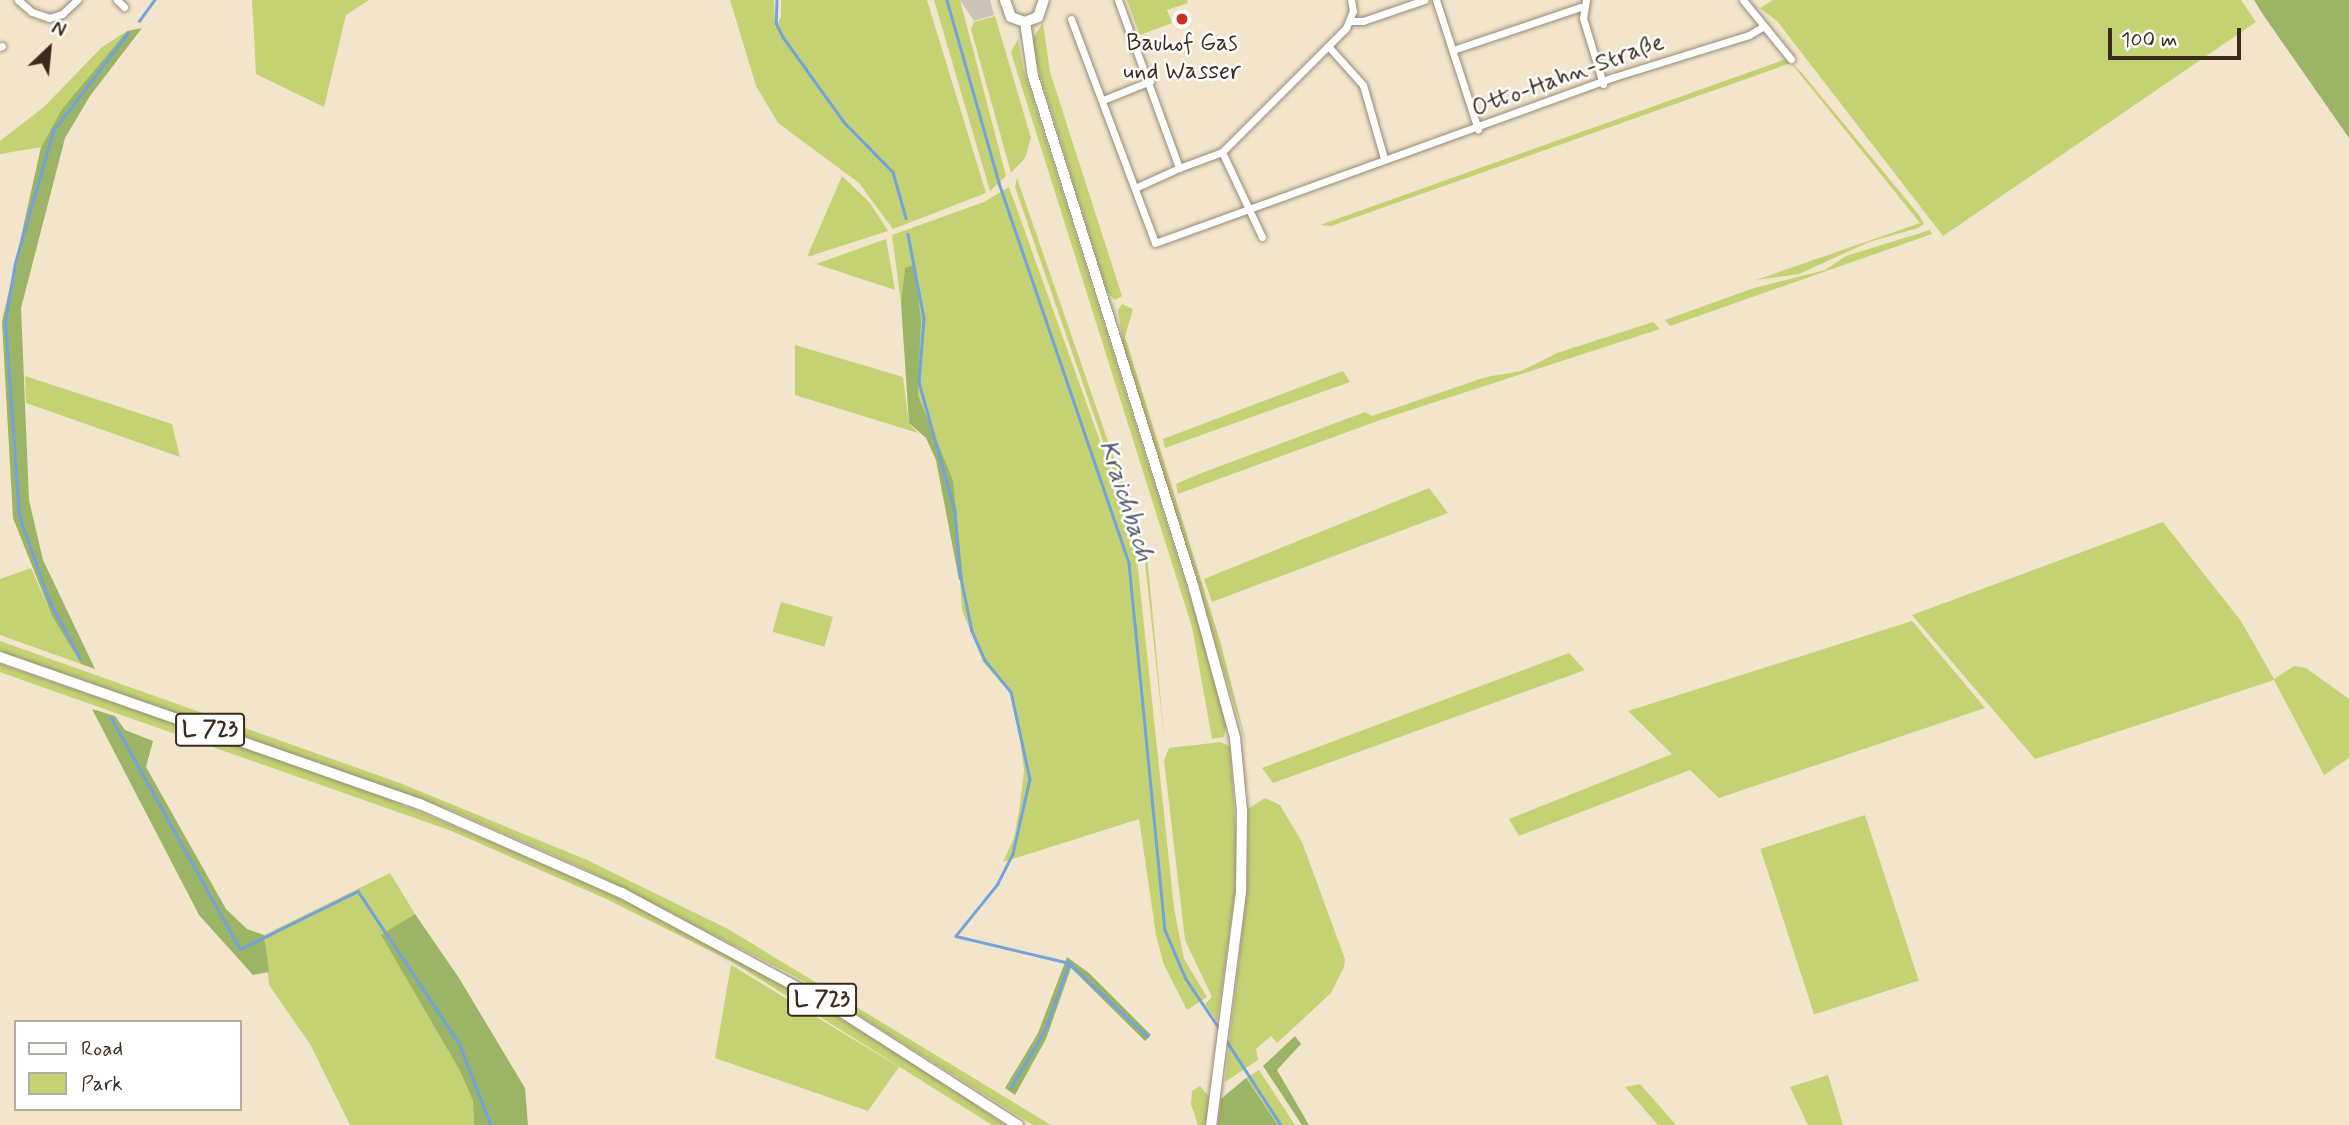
<!DOCTYPE html>
<meta charset="utf-8">
<style>
body{margin:0}
#map{position:relative;width:2349px;height:1125px;overflow:hidden;background:#f3e5cc;font-family:Mynerve,sans-serif}
div>[style]{position:absolute}
[style*='--x']{left:calc(var(--x)*1px);top:calc(var(--y)*1px);width:calc(var(--w)*1px);rotate:calc(var(--a)*1deg)}
.industrial>*{inset:0;background:#ccc2b9}
.green>*{inset:0;background:#c4d273;transform-origin:0 0}
.forest>*{inset:0;background:#9bb465}
.stream>*{height:2.5px;margin:-1.25px;padding:0 1.25px;transform-origin:1.25px;border-radius:1.25px;background:#72a3dd}
.roads{filter:drop-shadow(0 0 2px #978875) drop-shadow(0 0 2px #978875)}
.street>*{height:7px;margin:-3.5px;padding:0 3.5px;transform-origin:3.5px;border-radius:3.5px;background:#fff}
.secondary>*{height:10px;margin:-5px;padding:0 5px;transform-origin:5px;border-radius:5px;background:#fff}
.primary>*{height:10px;margin:-5px;padding:0 5px;transform-origin:5px;border-radius:5px;background:#fff}
.dots>*{width:19px;height:19px;translate:-50% -50%;box-sizing:border-box;border:4px solid #fff;border-radius:50%}
span{translate:-50% -50%;white-space:nowrap;text-align:center;line-height:1.15;-webkit-text-stroke:5px #fff;paint-order:stroke}
.shield-label span{padding:2px 5px;background:#fff;border:2px solid;border-radius:5px;-webkit-text-stroke-width:0}
.shield-label{font-size:23px;color:#3b2a1e;font-weight:700}
.poi-label{font-size:24px;color:#3b2a1e}
.street-label{font-size:24px;color:#3b2a1e}
.water-label{font-size:26px;color:#515a6a;font-style:italic}
.legend{position:absolute;left:14px;top:1020px;width:228px;height:91px;box-sizing:border-box;background:#fff;border:2px solid #b1aaa5;margin:0;padding:9px 12px;list-style:none;font-size:21px;color:#3b2a1e}
.legend li{display:flex;align-items:center;gap:14px;height:35px}
.legend b{width:35px;border:2px solid #b1aaa5}
.north{position:absolute;left:14px;top:14px;width:70px;height:70px;-webkit-text-stroke:5px #fff;paint-order:stroke;rotate:26deg;font-size:19px;font-weight:700;line-height:28px;text-align:center;color:#3b2a1e}
.north::after{content:'';display:block;margin:auto;width:24px;height:32px;background:#3b2a1e;clip-path:polygon(50% 0,100% 100%,50% 72%,0 100%)}
.scale{position:absolute;left:2108px;top:28px;width:133px;height:32px;box-sizing:border-box;border:4px solid #3b2a1e;border-top:0;padding-left:9px;font-size:21px;line-height:24px;white-space:nowrap;color:#3b2a1e;-webkit-text-stroke:5px #fff;paint-order:stroke}
</style>
<div id="map">
<div class="industrial">
<i style="clip-path:polygon(960px 0,990px 0,994px 15px,974px 21px)"></i>
</div>
<div class="green">
<i style="clip-path:polygon(252px 0,369px 0,346px 15px,324px 107px,256px 74px)"></i>
<i style="clip-path:polygon(730px 0,774px 0,775px 27px,781px 17px,781px 0,927px 0,986px 193px,893px 229px,859px 183px,778px 123px,756px 86px)"></i>
<i style="clip-path:polygon(934px 0,960px 0,1006px 176px,990px 191px)"></i>
<i style="clip-path:polygon(1127px 0,1187px 0,1188px 3px,1167px 10px,1172px 23px,1140px 35px)"></i>
<i style="clip-path:polygon(1773px 0,2241px 0,2256px 22px,1943px 236px,1777px 21px,1760px 8px)"></i>
<i style="clip-path:polygon(995px 16px,1031px 138px,1025px 158px,1011px 173px,971px 29px,974px 22px)"></i>
<i style="clip-path:polygon(1043px 23px,1050px 72px,1122px 296px,1115px 300px,1107px 292px,1035px 59px,1033px 38px)"></i>
<i style="clip-path:polygon(127px 31px,62px 109px,41px 147px,0 154px,0 141px,45px 106px,102px 47px)"></i>
<i style="clip-path:polygon(1018px 39px,1023px 67px,1216px 680px,1226px 726px,1224px 737px,1212px 739px,1192px 627px,1018px 75px,1011px 52px)"></i>
<i style="clip-path:polygon(1786px 59px,1795px 66px,1802px 73px,1919px 215px,1924px 224px,1918px 228px,1869px 242px,1799px 274px,1756px 280px,1920px 223px,1791px 63px,1331px 226px,1320px 225px)"></i>
<i style="clip-path:polygon(842px 176px,870px 203px,888px 231px,807px 257px)"></i>
<i style="clip-path:polygon(1017px 178px,1147px 554px,1165px 745px,1145px 563px,1015px 187px)"></i>
<i style="clip-path:polygon(1009px 187px,1124px 508px,1137px 559px,1174px 908px,1184px 959px,1207px 997px,1187px 1010px,1164px 965px,1156px 935px,1139px 819px,1003px 862px,1014px 838px,1020px 805px,1024px 770px,1017px 717px,1010px 693px,983px 662px,962px 610px,953px 480px,918px 395px,914px 266px,905px 268px,901px 303px,892px 235px,984px 202px)"></i>
<i style="clip-path:polygon(1930px 230px,1932px 234px,1670px 326px,1665px 320px,1754px 288px,1825px 270px,1846px 256px)"></i>
<i style="clip-path:polygon(886px 239px,895px 290px,816px 264px)"></i>
<i style="clip-path:polygon(1122px 304px,1133px 309px,1125px 337px,1221px 644px,1247px 746px,1123px 345px,1118px 310px)"></i>
<i style="clip-path:polygon(1653px 322px,1660px 329px,1383px 419px,1178px 494px,1176px 484px,1199px 474px,1365px 412px,1372px 416px,1486px 377px,1521px 371px,1557px 353px)"></i>
<i style="clip-path:polygon(795px 345px,903px 377px,909px 423px,918px 433px,795px 395px)"></i>
<i style="clip-path:polygon(1343px 371px,1350px 382px,1165px 448px,1163px 439px)"></i>
<i style="clip-path:polygon(25px 376px,172px 424px,180px 457px,26px 403px)"></i>
<i style="clip-path:polygon(1429px 488px,1448px 513px,1212px 602px,1204px 579px)"></i>
<i style="clip-path:polygon(2163px 522px,2241px 621px,2274px 679px,2294px 666px,2306px 668px,2349px 699px,2349px 758px,2324px 775px,2274px 680px,2035px 759px,1912px 615px)"></i>
<i style="clip-path:polygon(31px 568px,52px 616px,81px 664px,0 635px,0 579px)"></i>
<i style="left:781px;top:602px;width:54px;height:31px;rotate:16deg"></i>
<i style="clip-path:polygon(1912px 621px,1985px 708px,1719px 798px,1690px 770px,1519px 836px,1509px 819px,1672px 754px,1628px 711px)"></i>
<i style="clip-path:polygon(0 641px,400px 783px,587px 860px,728px 929px,1051px 1125px,1033px 1125px,806px 982px,583px 868px,451px 810px,0 651px)"></i>
<i style="clip-path:polygon(1569px 653px,1585px 670px,1273px 783px,1262px 768px)"></i>
<i style="clip-path:polygon(0 664px,357px 786px,590px 883px,786px 986px,935px 1076px,1005px 1125px,992px 1125px,731px 961px,604px 898px,449px 830px,36px 685px,0 672px)"></i>
<i style="clip-path:polygon(1221px 742px,1230px 747px,1237px 847px,1235px 893px,1217px 1021px,1205px 1004px,1212px 997px,1185px 940px,1164px 760px,1169px 748px)"></i>
<i style="clip-path:polygon(1265px 798px,1280px 805px,1302px 842px,1345px 959px,1344px 967px,1331px 993px,1277px 1043px,1271px 1036px,1256px 1049px,1258px 1060px,1225px 1082px,1247px 887px,1248px 809px)"></i>
<i style="left:1865px;top:815px;width:174px;height:110px;rotate:72deg"></i>
<i style="clip-path:polygon(390px 873px,415px 914px,382px 936px,460px 1071px,473px 1101px,474px 1125px,350px 1125px,310px 1044px,269px 985px,264px 935px)"></i>
<i style="clip-path:polygon(731px 965px,899px 1067px,868px 1111px,715px 1058px)"></i>
<i style="clip-path:polygon(1259px 1070px,1295px 1125px,1278px 1125px,1246px 1078px)"></i>
<i style="clip-path:polygon(1828px 1075px,1843px 1125px,1808px 1125px,1790px 1087px)"></i>
<i style="clip-path:polygon(1640px 1084px,1676px 1125px,1658px 1125px,1625px 1087px)"></i>
<i style="clip-path:polygon(1200px 1086px,1209px 1097px,1206px 1125px,1198px 1125px,1191px 1104px,1192px 1091px)"></i>
</div>
<div class="forest">
<i style="clip-path:polygon(2254px 0,2349px 0,2349px 138px,2264px 16px)"></i>
<i style="clip-path:polygon(142px 28px,90px 96px,65px 138px,21px 308px,29px 500px,43px 560px,95px 669px,81px 664px,52px 616px,13px 518px,2px 322px,41px 147px,62px 109px,127px 31px)"></i>
<i style="clip-path:polygon(914px 265px,921px 319px,918px 395px,953px 480px,963px 579px,959px 580px,936px 460px,926px 438px,909px 423px,901px 303px,905px 268px)"></i>
<i style="clip-path:polygon(92px 709px,115px 716px,125px 730px,153px 741px,146px 767px,226px 909px,247px 929px,264px 935px,269px 972px,253px 975px,199px 915px)"></i>
<i style="clip-path:polygon(415px 914px,459px 978px,525px 1088px,528px 1125px,474px 1125px,473px 1101px,460px 1071px,381px 935px)"></i>
<i style="clip-path:polygon(1067px 957px,1089px 973px,1151px 1035px,1145px 1041px,1071px 968px,1046px 1039px,1015px 1095px,1005px 1088px,1038px 1033px)"></i>
<i style="clip-path:polygon(1295px 1036px,1301px 1044px,1277px 1070px,1309px 1125px,1302px 1125px,1263px 1066px)"></i>
<i style="clip-path:polygon(1246px 1078px,1278px 1125px,1218px 1125px,1221px 1099px)"></i>
</div>
<div class="stream">
<i style="--x:777;--y:0;--w:23;--a:92"></i>
<i style="--x:776;--y:23;--w:16;--a:63"></i>
<i style="--x:783;--y:37;--w:105;--a:54.3"></i>
<i style="--x:844;--y:122;--w:70;--a:45.6"></i>
<i style="--x:893;--y:172;--w:48;--a:74.2"></i>
<i style="--x:947;--y:0;--w:190;--a:74.1"></i>
<i style="--x:999;--y:183;--w:402;--a:71.1"></i>
<i style="--x:1129;--y:563;--w:369;--a:84.4"></i>
<i style="--x:1165;--y:930;--w:53;--a:66.8"></i>
<i style="--x:1186;--y:979;--w:59;--a:56"></i>
<i style="--x:139;--y:21;--w:26;--a:-54"></i>
<i style="--x:908;--y:234;--w:86;--a:79.3"></i>
<i style="--x:924;--y:319;--w:63;--a:94.5"></i>
<i style="--x:919;--y:382;--w:134;--a:74.4"></i>
<i style="--x:955;--y:511;--w:62;--a:85.4"></i>
<i style="--x:960;--y:573;--w:59;--a:78.3"></i>
<i style="--x:972;--y:631;--w:32;--a:66"></i>
<i style="--x:985;--y:660;--w:41;--a:50.9"></i>
<i style="--x:1011;--y:692;--w:89;--a:77.7"></i>
<i style="--x:1030;--y:779;--w:77;--a:102.8"></i>
<i style="--x:1013;--y:854;--w:34;--a:117"></i>
<i style="--x:998;--y:884;--w:67;--a:128.9"></i>
<i style="--x:956;--y:936;--w:116;--a:13.4"></i>
<i style="--x:80;--y:659;--w:66;--a:-118.1"></i>
<i style="--x:49;--y:601;--w:90;--a:-109.4"></i>
<i style="--x:19;--y:516;--w:195;--a:-94.1"></i>
<i style="--x:5;--y:322;--w:60;--a:-80.4"></i>
<i style="--x:15;--y:263;--w:137;--a:-73.9"></i>
<i style="--x:53;--y:131;--w:123;--a:-52.6"></i>
<i style="--x:111;--y:717;--w:265;--a:60.9"></i>
<i style="--x:240;--y:949;--w:131;--a:-26.2"></i>
<i style="--x:358;--y:891;--w:182;--a:56.4"></i>
<i style="--x:459;--y:1043;--w:88;--a:68.7"></i>
<i style="--x:1226;--y:1040;--w:101;--a:57.1"></i>
<i style="--x:1011;--y:1087;--w:66;--a:-59.2"></i>
<i style="--x:1045;--y:1030;--w:71;--a:-70.3"></i>
<i style="--x:1069;--y:963;--w:107;--a:43.1"></i>
</div>
<div class="roads">
<div class="street">
<i style="--x:18;--y:0;--w:18;--a:41"></i>
<i style="--x:32;--y:12;--w:18;--a:19"></i>
<i style="--x:49;--y:18;--w:14;--a:-17"></i>
<i style="--x:62;--y:14;--w:21;--a:-43"></i>
<i style="--x:117;--y:0;--w:10;--a:45"></i>
<i style="--x:1118;--y:0;--w:179;--a:70"></i>
<i style="--x:1179;--y:168;--w:46;--a:-20.4"></i>
<i style="--x:1222;--y:152;--w:175;--a:-45"></i>
<i style="--x:1346;--y:28;--w:18;--a:-68"></i>
<i style="--x:1353;--y:11;--w:11;--a:-100"></i>
<i style="--x:1436;--y:0;--w:136;--a:72"></i>
<i style="--x:1586;--y:0;--w:18;--a:99"></i>
<i style="--x:1583;--y:18;--w:69;--a:73.1"></i>
<i style="--x:1743;--y:0;--w:76;--a:50.9"></i>
<i style="--x:1071;--y:19;--w:239;--a:69.4"></i>
<i style="--x:1155;--y:243;--w:488;--a:-19.9"></i>
<i style="--x:1614;--y:77;--w:141;--a:-17.3"></i>
<i style="--x:1749;--y:35;--w:17;--a:-31"></i>
<i style="--x:1350;--y:21;--w:13;--a:0"></i>
<i style="--x:1363;--y:21;--w:65;--a:-19"></i>
<i style="--x:1328;--y:46;--w:52;--a:48.1"></i>
<i style="--x:1363;--y:85;--w:76;--a:74"></i>
<i style="--x:0;--y:47;--w:2;--a:-27"></i>
<i style="--x:1453;--y:50;--w:135;--a:-18.6"></i>
<i style="--x:1103;--y:100;--w:51;--a:-22"></i>
<i style="--x:1222;--y:152;--w:94;--a:64.8"></i>
<i style="--x:1135;--y:188;--w:48;--a:-24.4"></i>
</div>
<div class="secondary">
<i style="--x:1005;--y:0;--w:18;--a:71"></i>
<i style="--x:1011;--y:17;--w:15;--a:20"></i>
<i style="--x:1025;--y:22;--w:14;--a:-21"></i>
<i style="--x:1038;--y:17;--w:18;--a:-71"></i>
<i style="--x:1025;--y:22;--w:55;--a:81.6"></i>
<i style="--x:1033;--y:76;--w:534;--a:72.55"></i>
<i style="--x:1193;--y:585;--w:159;--a:74.6"></i>
<i style="--x:1235;--y:738;--w:73;--a:84.5"></i>
<i style="--x:1242;--y:811;--w:81;--a:90.7"></i>
<i style="--x:1241;--y:892;--w:235;--a:97.3"></i>
</div>
<div class="primary">
<i style="--x:0;--y:657;--w:445;--a:19.3"></i>
<i style="--x:420;--y:804;--w:221;--a:23.8"></i>
<i style="--x:622;--y:893;--w:244;--a:28.3"></i>
<i style="--x:837;--y:1009;--w:215;--a:32.7"></i>
</div>
</div>
<div class="dots">
<i style="left:1182px;top:19px;background:#c8321e"></i>
</div>
<div class="shield-label">
<span style="left:210px;top:730px">L 723</span>
<span style="left:822px;top:1000px">L 723</span>
</div>
<div class="poi-label">
<span style="left:1182px;top:58px">Bauhof Gas<br>und Wasser</span>
</div>
<div class="street-label">
<span style="left:1568px;top:76px;rotate:-20deg">Otto-Hahn-Straße</span>
</div>
<div class="water-label">
<span style="left:1125px;top:501px;rotate:72deg">Kraichbach</span>
</div>
<ul class="legend">
<li><b style="height:9px;background:#fff"></b>Road</li>
<li><b style="height:19px;background:#c4d273"></b>Park</li>
</ul>
<div class="north">N</div>
<div class="scale">100 m</div>
</div>
